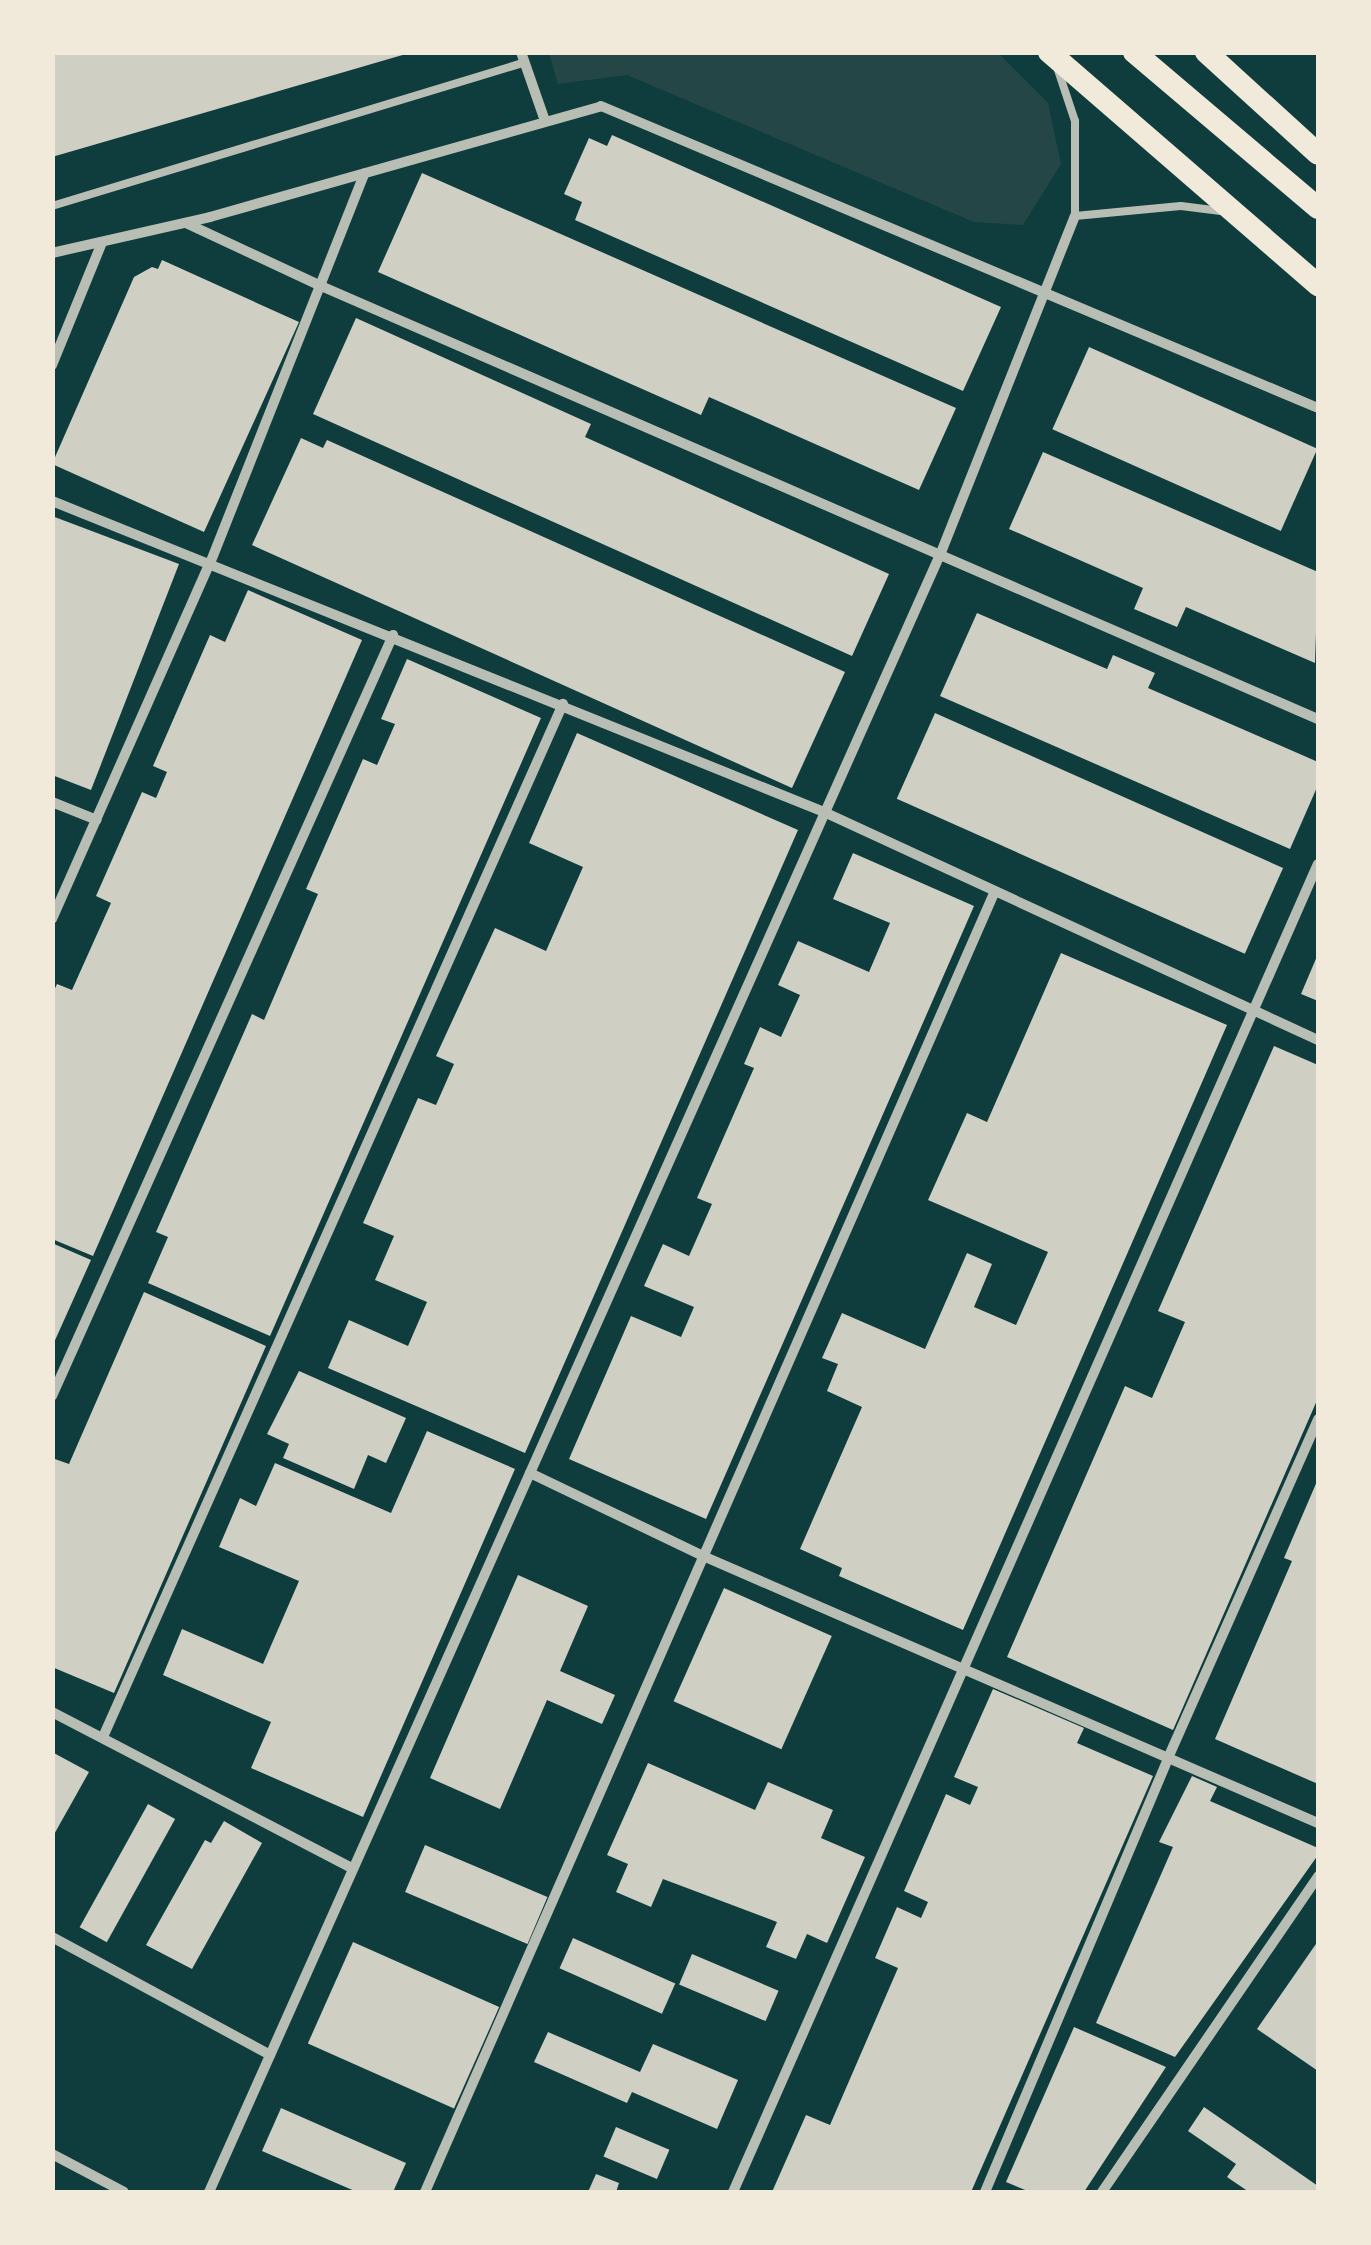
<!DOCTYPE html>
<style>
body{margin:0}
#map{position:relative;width:1371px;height:2245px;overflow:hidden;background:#0f3d3e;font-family:Montserrat,sans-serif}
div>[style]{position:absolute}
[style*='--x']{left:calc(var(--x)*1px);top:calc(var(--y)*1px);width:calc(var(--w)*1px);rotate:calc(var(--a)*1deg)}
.green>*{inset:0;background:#244646}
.building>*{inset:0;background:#cfcfc3;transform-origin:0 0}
.service>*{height:8px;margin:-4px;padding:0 4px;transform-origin:4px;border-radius:4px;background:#b8beb3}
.minor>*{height:10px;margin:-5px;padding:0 5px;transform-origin:5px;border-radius:5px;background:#b8beb3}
.trunk>*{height:22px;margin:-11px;padding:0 11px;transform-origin:11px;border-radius:11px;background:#f1e9da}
span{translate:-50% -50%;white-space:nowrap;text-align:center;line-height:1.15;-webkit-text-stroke:9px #f1e9da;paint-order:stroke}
.frame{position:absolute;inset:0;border:55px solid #f1e9da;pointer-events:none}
</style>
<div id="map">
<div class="green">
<i style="clip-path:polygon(549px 53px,998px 53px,1048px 103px,1061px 164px,1023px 225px,974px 222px,627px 75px,558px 84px)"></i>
</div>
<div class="building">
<i style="clip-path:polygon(52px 52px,406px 52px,406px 54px,52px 157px)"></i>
<i style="clip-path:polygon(612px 135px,1001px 307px,963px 391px,575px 220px,582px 202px,564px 194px,589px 138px,607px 146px)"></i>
<i style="clip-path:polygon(422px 173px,956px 408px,919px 490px,709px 397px,701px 415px,378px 272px)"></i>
<i style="clip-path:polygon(162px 260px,299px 322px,204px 532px,52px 464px,134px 277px,152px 267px,158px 269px)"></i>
<i style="clip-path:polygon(356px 318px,591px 424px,585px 437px,889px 574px,852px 656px,313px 414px)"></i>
<i style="left:1089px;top:347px;width:250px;height:90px;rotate:24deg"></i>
<i style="clip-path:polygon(301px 438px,323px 448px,327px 440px,845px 672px,792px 788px,252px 545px)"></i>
<i style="clip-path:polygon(1043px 452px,1318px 572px,1315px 663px,1186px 607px,1177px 627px,1134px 609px,1143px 588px,1009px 529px)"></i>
<i style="clip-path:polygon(52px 516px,179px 564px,91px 790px,52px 775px)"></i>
<i style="clip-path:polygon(248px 590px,362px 640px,93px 1256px,52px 1239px,52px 995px,57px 984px,72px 990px,111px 903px,96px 896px,142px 792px,156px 798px,167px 772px,153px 766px,210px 635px,225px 642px)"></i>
<i style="clip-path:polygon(977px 613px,1107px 669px,1113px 655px,1155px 673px,1148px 688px,1318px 762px,1318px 785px,1290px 849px,940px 696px)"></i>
<i style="clip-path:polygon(407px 659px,541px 718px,270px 1336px,148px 1283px,168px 1237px,156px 1232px,252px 1014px,264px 1020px,318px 894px,306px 889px,363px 759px,377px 765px,395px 724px,381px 719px)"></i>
<i style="left:935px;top:713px;width:381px;height:94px;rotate:24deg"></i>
<i style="clip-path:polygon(577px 733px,798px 830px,525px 1453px,328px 1368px,349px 1320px,408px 1346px,427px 1302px,375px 1280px,394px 1236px,363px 1223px,418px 1098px,436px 1105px,454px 1064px,436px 1056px,495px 928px,546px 951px,583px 867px,529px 843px)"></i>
<i style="clip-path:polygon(853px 853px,974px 906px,706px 1519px,569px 1459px,631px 1316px,681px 1337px,694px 1307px,644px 1286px,663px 1244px,689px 1256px,712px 1204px,697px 1198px,754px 1068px,744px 1064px,760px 1027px,781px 1037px,800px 995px,778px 985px,798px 941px,869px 972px,890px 923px,833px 899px)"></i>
<i style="clip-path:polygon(1061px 953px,1227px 1025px,963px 1630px,839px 1576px,842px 1568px,800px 1549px,862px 1407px,827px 1391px,838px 1364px,822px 1358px,842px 1313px,925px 1349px,967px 1253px,992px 1264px,974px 1307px,1016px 1325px,1048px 1252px,928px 1200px,967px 1113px,987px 1122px)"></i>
<i style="clip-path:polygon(1318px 954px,1318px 1001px,1301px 994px)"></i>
<i style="clip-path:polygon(1274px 1046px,1318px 1065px,1318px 1398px,1173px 1730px,1007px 1657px,1125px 1386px,1152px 1398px,1185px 1322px,1158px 1311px)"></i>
<i style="clip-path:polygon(52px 1243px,91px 1260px,52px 1347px)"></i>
<i style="clip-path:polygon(144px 1292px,266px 1346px,114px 1693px,52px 1667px,52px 1458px,69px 1464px)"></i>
<i style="clip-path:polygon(299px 1371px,406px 1418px,386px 1463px,368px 1455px,354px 1489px,283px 1458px,289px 1444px,267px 1434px)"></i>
<i style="clip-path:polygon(427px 1431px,515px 1469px,363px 1817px,251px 1768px,271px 1722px,163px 1675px,182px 1629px,263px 1664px,299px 1581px,219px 1547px,240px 1498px,256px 1506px,275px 1463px,391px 1513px)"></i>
<i style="clip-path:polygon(1318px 1479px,1318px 1784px,1215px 1739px,1292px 1561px,1284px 1558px)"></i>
<i style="clip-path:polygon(518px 1575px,588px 1606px,560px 1671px,615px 1695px,602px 1724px,547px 1700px,500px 1809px,430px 1778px)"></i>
<i style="left:724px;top:1588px;width:118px;height:124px;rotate:24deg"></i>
<i style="clip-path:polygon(993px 1689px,1084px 1728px,1077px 1743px,1153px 1776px,971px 2192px,772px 2192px,806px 2115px,830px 2125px,898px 1968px,875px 1958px,897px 1907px,921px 1918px,928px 1902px,904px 1891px,946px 1794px,970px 1805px,978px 1787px,954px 1777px)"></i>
<i style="clip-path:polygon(52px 1752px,89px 1772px,52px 1838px)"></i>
<i style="clip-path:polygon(648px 1763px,755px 1810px,768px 1782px,833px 1810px,821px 1838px,865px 1857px,827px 1943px,807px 1934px,796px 1959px,766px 1947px,777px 1922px,663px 1879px,651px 1907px,616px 1892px,628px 1864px,607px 1855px)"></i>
<i style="clip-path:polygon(1192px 1776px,1217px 1787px,1210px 1801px,1318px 1848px,1318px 1855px,1175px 2057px,1096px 2023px,1173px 1847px,1159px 1842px)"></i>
<i style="left:148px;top:1804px;width:31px;height:141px;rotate:29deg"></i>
<i style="clip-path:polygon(224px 1821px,262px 1843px,192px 1969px,146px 1945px,205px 1840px,211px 1843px)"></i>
<i style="left:425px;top:1845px;width:133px;height:51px;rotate:23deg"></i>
<i style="left:573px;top:1938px;width:112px;height:33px;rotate:24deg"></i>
<i style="clip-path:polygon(1318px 1941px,1318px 2071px,1257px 2029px)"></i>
<i style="left:353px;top:1942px;width:160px;height:111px;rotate:24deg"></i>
<i style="left:692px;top:1954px;width:94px;height:33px;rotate:23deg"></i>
<i style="clip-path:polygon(1074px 2027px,1166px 2067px,1084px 2192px,1030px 2192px,1006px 2182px)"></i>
<i style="clip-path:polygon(548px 2032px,640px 2072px,653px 2044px,738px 2080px,717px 2129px,632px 2092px,627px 2103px,534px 2062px)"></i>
<i style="clip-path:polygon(1204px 2107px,1318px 2186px,1318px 2192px,1249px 2192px,1227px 2177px,1236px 2164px,1188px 2131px)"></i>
<i style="clip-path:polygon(281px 2108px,406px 2163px,393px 2192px,357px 2192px,262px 2151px)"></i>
<i style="left:616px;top:2127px;width:58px;height:32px;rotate:23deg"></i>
<i style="clip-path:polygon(596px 2174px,619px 2183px,616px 2192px,588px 2192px)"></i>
</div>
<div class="service">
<i style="--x:1058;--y:70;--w:54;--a:71.6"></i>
<i style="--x:1075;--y:121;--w:95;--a:90"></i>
<i style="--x:1075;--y:216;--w:106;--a:-5.4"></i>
<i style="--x:1181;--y:206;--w:40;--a:7.1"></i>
<i style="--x:52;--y:206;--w:493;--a:-16.9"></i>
</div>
<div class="minor">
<i style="--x:521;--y:52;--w:73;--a:70.8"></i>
<i style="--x:188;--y:224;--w:147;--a:25"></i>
<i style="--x:321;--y:286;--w:1087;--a:23.48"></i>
<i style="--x:52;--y:253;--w:162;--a:-12.8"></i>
<i style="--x:210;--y:217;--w:406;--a:-15.8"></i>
<i style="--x:601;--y:106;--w:778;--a:22.84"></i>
<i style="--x:52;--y:365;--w:130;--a:-67.8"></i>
<i style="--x:52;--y:501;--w:832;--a:21.94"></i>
<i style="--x:824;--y:812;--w:544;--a:24.78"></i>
<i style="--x:52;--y:802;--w:48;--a:21.8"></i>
<i style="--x:52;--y:919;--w:392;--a:-66.1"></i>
<i style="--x:211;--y:561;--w:417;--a:-68.4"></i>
<i style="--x:52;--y:1396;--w:834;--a:-65.86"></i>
<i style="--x:530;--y:1473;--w:192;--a:25.6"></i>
<i style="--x:703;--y:1556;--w:670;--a:23.47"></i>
<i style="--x:52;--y:1712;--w:339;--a:27.5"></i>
<i style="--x:103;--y:1737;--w:1131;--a:-66"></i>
<i style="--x:52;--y:1937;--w:248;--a:28.4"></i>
<i style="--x:52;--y:2154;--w:81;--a:27.8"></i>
<i style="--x:209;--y:2192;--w:1793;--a:-65.94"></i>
<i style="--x:940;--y:555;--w:365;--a:-68.3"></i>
<i style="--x:425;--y:2192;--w:1420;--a:-66.34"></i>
<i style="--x:733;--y:2192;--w:1451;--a:-66.23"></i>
<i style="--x:985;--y:2192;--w:471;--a:-67.1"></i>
<i style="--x:1168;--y:1758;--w:371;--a:-66.1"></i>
<i style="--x:1102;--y:2192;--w:383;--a:-55.6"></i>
</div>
<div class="trunk">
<i style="--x:1049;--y:52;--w:356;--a:40.9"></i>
<i style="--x:1134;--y:52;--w:241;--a:40.3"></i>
<i style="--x:1206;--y:52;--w:151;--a:42.3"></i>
</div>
<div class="frame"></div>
</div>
